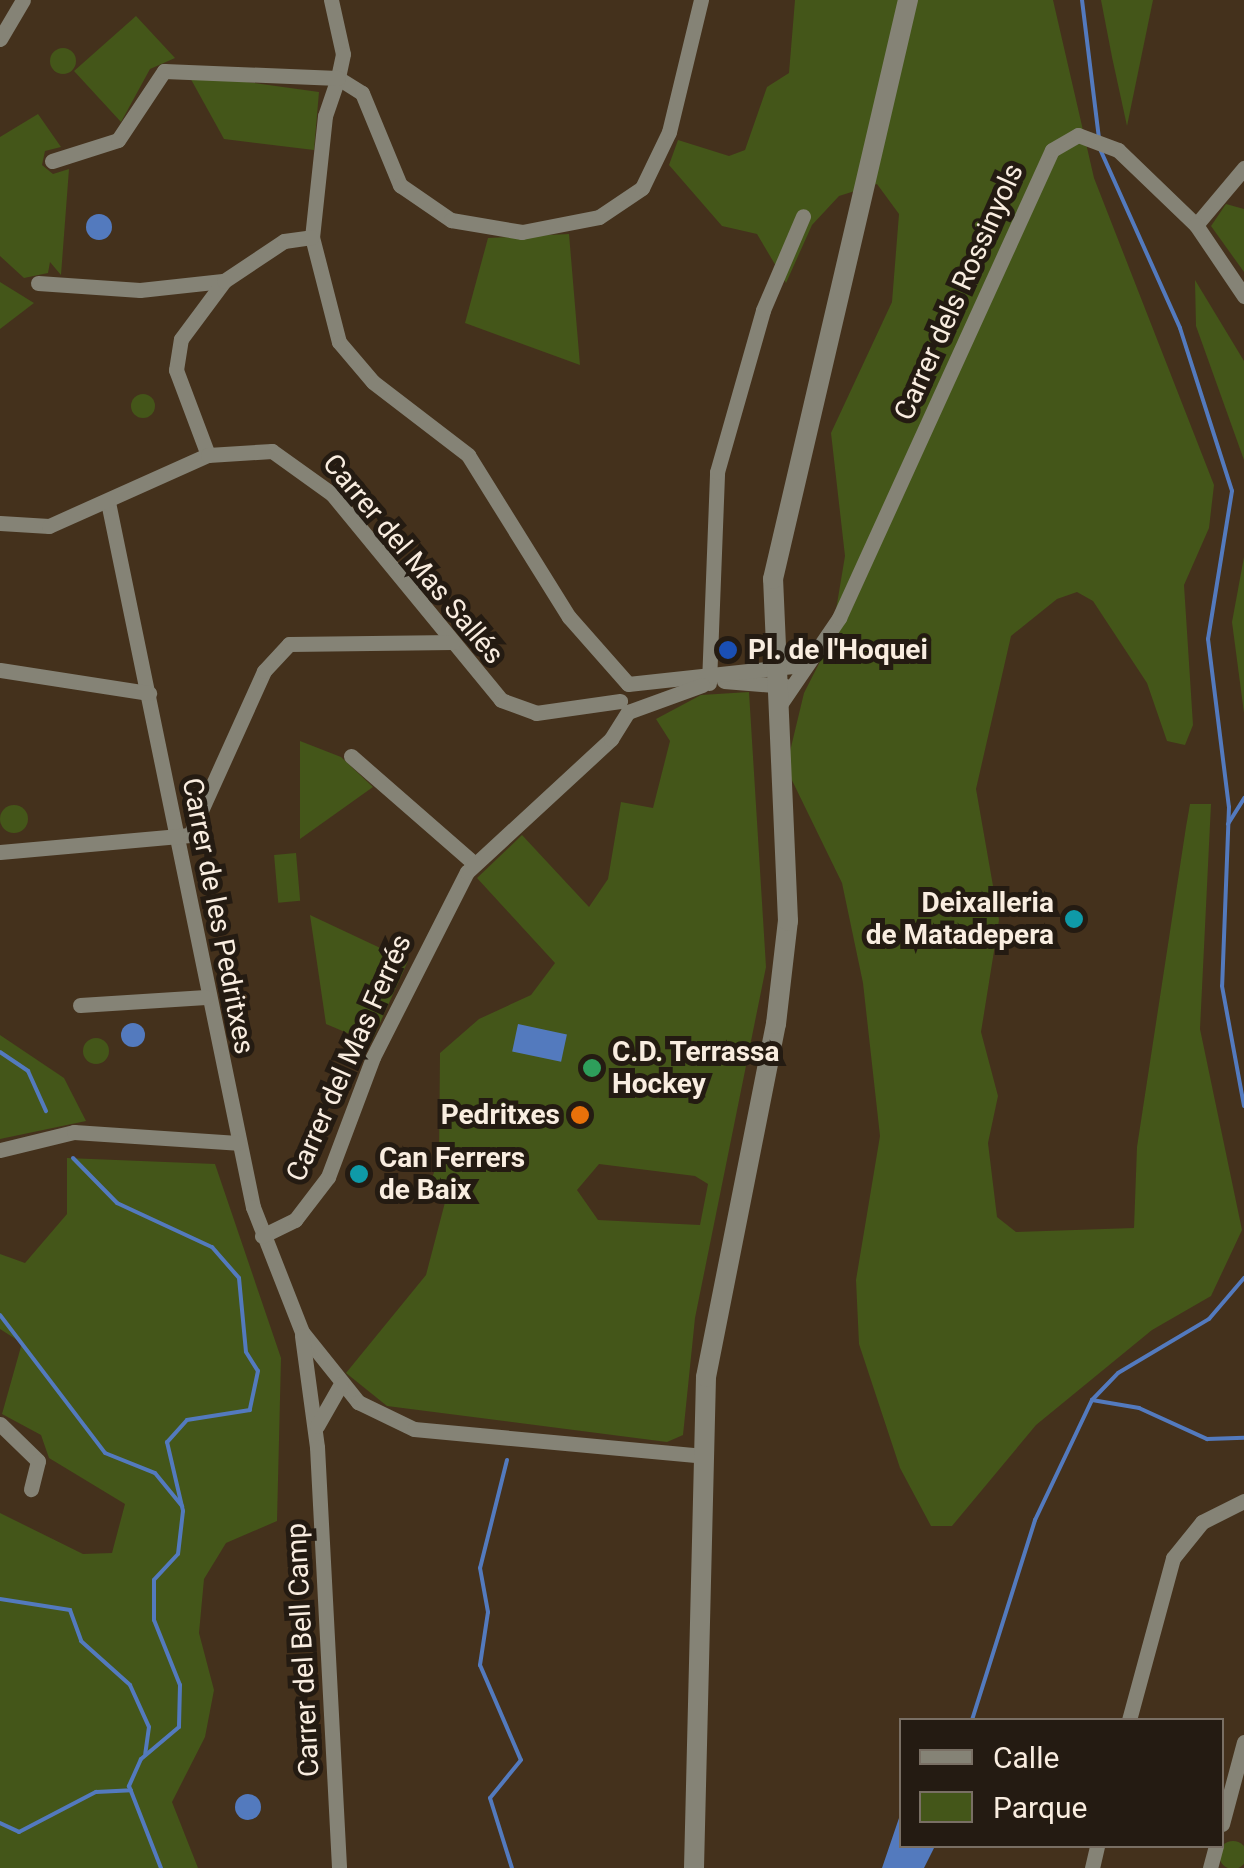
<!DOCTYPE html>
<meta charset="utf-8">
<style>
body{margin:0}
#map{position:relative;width:1244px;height:1868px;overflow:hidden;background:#44311c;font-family:Roboto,sans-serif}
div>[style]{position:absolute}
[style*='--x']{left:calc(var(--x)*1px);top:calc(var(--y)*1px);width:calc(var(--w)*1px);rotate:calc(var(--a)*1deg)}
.green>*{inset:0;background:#445619;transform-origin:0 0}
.round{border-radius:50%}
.water>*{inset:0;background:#537abe;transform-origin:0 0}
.stream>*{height:4px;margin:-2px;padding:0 2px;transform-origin:2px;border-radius:2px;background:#537abe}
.minor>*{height:15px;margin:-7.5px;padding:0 7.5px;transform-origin:7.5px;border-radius:7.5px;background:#858376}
.tertiary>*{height:20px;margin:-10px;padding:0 10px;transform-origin:10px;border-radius:10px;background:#858376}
.dots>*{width:28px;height:28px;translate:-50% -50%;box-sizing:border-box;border:5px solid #241b12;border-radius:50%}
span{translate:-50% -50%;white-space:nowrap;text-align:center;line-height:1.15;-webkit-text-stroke:10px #241b12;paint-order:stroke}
.street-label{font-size:28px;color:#f9ede0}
.poi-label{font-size:28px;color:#f9ede0;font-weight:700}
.left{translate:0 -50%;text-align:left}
.right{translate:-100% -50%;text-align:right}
.legend{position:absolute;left:899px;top:1718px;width:325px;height:130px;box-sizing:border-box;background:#241b12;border:2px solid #796f64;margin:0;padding:12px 18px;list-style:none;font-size:30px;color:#f9ede0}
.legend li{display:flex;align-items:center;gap:20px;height:50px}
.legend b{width:50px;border:2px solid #796f64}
</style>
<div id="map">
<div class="green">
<i style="clip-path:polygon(795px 0,1053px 0,1094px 178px,1214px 485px,1209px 528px,1184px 585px,1193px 725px,1185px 745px,1167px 741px,1147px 683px,1093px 601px,1077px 592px,1057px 599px,1011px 636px,976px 789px,999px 920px,981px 1032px,998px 1096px,988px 1143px,997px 1217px,1016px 1232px,1134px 1228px,1137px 1147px,1186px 827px,1190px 804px,1211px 804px,1200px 1029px,1242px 1230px,1211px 1296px,1152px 1330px,1036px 1425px,952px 1526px,931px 1526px,900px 1468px,859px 1344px,856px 1280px,880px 1136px,863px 983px,842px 883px,786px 768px,804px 693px,831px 640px,845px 556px,831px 433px,892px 302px,899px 214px,877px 184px,839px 196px,812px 225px,786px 283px,757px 234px,722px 226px,669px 165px,678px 140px,729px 156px,745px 150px,767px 87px,789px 73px)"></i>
<i style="clip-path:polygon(1101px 0,1153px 0,1127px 126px,1112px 57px)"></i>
<i style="clip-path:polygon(136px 16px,175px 58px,150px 69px,121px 122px,74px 71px)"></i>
<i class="round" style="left:50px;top:48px;width:26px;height:26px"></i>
<i style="clip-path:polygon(188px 74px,319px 92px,314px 150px,224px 139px)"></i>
<i style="clip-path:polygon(38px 114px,61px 147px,45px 151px,42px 165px,53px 174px,69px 169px,61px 275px,50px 262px,48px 273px,24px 278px,0 256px,0 137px)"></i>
<i style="clip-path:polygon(1226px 204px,1244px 209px,1244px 272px,1211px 226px)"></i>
<i style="clip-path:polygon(569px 234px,580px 365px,465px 323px,488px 238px)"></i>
<i style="clip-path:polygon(1195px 280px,1244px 361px,1244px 460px,1196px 326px)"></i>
<i style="clip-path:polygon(0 282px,34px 303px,0 329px)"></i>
<i class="round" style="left:131px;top:394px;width:24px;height:24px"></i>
<i style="clip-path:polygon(1244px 557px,1244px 713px,1232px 622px)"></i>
<i style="clip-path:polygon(evenodd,749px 692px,766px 967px,695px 1318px,683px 1435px,667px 1442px,387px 1406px,346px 1373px,426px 1275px,449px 1187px,431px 1181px,439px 1158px,440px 1053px,479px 1019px,531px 995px,555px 963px,477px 878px,522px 835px,589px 907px,608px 879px,621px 802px,653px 808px,670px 741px,656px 719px,701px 695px,749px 692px,599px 1164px,695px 1176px,708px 1184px,700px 1225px,598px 1220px,577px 1190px,599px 1164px)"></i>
<i style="clip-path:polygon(300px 741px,341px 757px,373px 787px,300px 839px)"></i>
<i class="round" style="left:0;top:805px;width:28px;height:28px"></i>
<i style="left:296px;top:853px;width:48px;height:22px;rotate:85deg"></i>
<i style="clip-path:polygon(310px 915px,408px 961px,371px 1043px,326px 1024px)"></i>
<i style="clip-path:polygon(0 1035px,64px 1078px,86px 1121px,0 1139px)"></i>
<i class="round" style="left:83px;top:1038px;width:26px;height:26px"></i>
<i style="clip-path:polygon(67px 1158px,215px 1164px,281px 1358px,277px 1521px,226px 1543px,204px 1579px,199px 1633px,214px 1690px,205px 1737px,172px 1802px,198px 1868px,0 1868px,0 1513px,83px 1554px,112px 1553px,125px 1504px,49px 1458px,41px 1435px,2px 1414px,22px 1343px,0 1329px,0 1254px,25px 1263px,67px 1214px)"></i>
<i class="round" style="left:1219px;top:1841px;width:28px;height:28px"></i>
</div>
<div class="water">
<i class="round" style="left:86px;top:214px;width:26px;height:26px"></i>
<i class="round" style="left:121px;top:1023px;width:24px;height:24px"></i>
<i style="left:518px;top:1024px;width:50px;height:28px;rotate:12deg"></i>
<i class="round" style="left:235px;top:1794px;width:26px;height:26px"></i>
<i style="clip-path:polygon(899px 1818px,902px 1846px,935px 1846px,924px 1868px,882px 1868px)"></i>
</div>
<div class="stream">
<i style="--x:1082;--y:0;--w:140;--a:83"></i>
<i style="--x:1100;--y:149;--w:196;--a:65.9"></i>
<i style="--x:1180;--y:328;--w:171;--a:72.3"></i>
<i style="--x:1232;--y:491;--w:150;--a:99.2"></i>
<i style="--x:1208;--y:639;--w:169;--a:82.9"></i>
<i style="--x:1229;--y:807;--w:179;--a:92.2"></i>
<i style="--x:1222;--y:986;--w:122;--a:79.6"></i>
<i style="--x:1228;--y:824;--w:31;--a:-58"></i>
<i style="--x:0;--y:1052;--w:34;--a:34"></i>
<i style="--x:28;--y:1071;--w:44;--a:65.8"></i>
<i style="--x:73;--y:1158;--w:63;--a:45.6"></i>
<i style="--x:117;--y:1203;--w:105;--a:24.9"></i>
<i style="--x:212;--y:1247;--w:41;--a:48.9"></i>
<i style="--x:239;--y:1278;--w:74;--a:84.6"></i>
<i style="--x:246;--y:1352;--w:22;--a:58"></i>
<i style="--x:258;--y:1371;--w:40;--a:102"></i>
<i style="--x:250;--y:1410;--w:64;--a:171"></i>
<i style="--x:187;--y:1420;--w:30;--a:132"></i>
<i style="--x:167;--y:1442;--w:71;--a:76.9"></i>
<i style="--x:183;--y:1511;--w:43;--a:96.6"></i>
<i style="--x:178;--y:1554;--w:35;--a:133"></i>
<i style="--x:154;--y:1580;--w:40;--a:90"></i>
<i style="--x:154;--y:1620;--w:70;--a:68.2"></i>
<i style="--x:180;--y:1685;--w:42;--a:91.4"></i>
<i style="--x:179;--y:1727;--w:50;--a:139.9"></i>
<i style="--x:141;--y:1759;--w:30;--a:114"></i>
<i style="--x:129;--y:1786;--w:88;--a:68.7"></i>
<i style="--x:0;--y:1315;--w:173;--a:52.7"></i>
<i style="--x:105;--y:1453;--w:54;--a:21.8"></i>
<i style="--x:155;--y:1473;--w:43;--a:50.7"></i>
<i style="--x:1092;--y:1400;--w:48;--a:9.7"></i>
<i style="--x:1139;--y:1408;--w:75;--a:24.5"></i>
<i style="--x:1207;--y:1439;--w:37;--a:-2"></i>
<i style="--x:507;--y:1460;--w:111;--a:104"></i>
<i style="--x:480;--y:1568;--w:45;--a:79.7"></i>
<i style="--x:488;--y:1612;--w:54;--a:98.6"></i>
<i style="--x:480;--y:1665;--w:103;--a:66.7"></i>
<i style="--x:521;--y:1760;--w:49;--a:129.2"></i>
<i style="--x:490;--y:1798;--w:73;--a:72.6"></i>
<i style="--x:0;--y:1599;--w:71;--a:8.9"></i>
<i style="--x:70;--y:1610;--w:33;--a:70"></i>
<i style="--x:81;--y:1641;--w:66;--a:41.9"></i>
<i style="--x:130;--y:1685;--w:46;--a:65.7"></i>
<i style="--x:149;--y:1727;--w:27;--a:98"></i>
<i style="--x:972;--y:1720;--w:210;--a:-72.5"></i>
<i style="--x:1035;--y:1520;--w:133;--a:-64.6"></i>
<i style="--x:1092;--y:1400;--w:37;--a:-46"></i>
<i style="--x:1118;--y:1373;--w:106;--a:-30.7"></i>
<i style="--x:1209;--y:1319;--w:54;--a:-49.5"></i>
<i style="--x:0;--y:1823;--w:21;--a:25"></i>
<i style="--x:19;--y:1832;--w:87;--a:-27.5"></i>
<i style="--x:96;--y:1792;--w:35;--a:-3"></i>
</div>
<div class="minor">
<i style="--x:331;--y:0;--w:55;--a:77.5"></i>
<i style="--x:343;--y:54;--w:25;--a:102"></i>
<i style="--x:338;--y:78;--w:28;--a:32"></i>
<i style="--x:362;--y:93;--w:100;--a:67.6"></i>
<i style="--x:400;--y:185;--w:62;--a:34.5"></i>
<i style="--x:451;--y:220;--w:72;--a:9.6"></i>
<i style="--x:522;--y:232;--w:78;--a:-11"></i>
<i style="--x:599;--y:217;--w:52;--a:-34"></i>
<i style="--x:642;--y:188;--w:62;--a:-64.3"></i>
<i style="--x:669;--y:132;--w:136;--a:-76.4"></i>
<i style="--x:0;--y:39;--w:45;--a:-59.5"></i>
<i style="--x:338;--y:78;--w:40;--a:108.9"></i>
<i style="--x:325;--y:116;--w:122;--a:96.1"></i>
<i style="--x:312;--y:237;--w:108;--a:75.6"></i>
<i style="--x:339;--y:342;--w:52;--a:49.6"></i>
<i style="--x:373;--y:382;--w:120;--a:37.5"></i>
<i style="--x:468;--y:455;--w:191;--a:58.1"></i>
<i style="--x:569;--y:617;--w:89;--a:48.6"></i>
<i style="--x:52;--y:161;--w:69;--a:-17.7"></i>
<i style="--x:118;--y:140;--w:83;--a:-56.3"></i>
<i style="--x:164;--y:71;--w:174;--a:2.3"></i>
<i style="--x:1196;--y:225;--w:75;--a:-49.9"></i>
<i style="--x:38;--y:283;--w:102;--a:3.9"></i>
<i style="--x:140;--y:290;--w:83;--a:-6.2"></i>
<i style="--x:208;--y:455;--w:91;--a:-110.6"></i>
<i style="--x:176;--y:370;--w:31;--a:-81"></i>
<i style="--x:181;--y:339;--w:72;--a:-53.4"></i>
<i style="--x:224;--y:281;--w:72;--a:-33.7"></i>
<i style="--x:284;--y:241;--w:28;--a:-8"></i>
<i style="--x:108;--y:502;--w:720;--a:78.38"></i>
<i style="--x:253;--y:1207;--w:134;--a:68.6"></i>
<i style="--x:302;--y:1332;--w:90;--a:51.3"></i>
<i style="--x:358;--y:1402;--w:62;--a:25.7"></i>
<i style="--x:414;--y:1429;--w:291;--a:5.3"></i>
<i style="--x:0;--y:523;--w:49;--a:3.5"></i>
<i style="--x:49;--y:526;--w:174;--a:-24.1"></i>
<i style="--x:208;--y:455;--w:64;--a:-3.6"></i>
<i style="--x:272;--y:451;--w:74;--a:35.6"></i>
<i style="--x:332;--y:494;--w:266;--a:50.6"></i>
<i style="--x:501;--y:700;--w:37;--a:20"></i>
<i style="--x:536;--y:713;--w:85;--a:-8.1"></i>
<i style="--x:0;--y:670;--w:151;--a:8.8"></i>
<i style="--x:724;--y:681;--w:62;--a:4.6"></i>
<i style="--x:709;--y:683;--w:211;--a:-87.8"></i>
<i style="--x:717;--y:472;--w:168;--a:-74.1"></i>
<i style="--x:763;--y:310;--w:102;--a:-66.9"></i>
<i style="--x:628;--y:684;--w:166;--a:-6.2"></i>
<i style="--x:793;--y:666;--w:28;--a:-32"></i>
<i style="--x:779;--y:706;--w:107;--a:-55.7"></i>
<i style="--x:839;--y:618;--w:514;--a:-65.53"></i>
<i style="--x:1052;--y:150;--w:30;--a:-30"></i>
<i style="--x:1078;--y:135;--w:43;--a:20.6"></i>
<i style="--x:1118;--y:150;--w:108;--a:43.9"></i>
<i style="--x:1196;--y:225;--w:86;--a:55.9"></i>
<i style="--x:628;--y:712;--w:79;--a:-20"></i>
<i style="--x:351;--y:756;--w:164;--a:41.1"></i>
<i style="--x:0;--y:852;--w:191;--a:-5.1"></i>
<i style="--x:190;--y:835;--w:180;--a:-65.7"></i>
<i style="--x:264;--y:671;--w:37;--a:-47"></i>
<i style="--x:289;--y:644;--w:164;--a:-0.7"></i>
<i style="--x:80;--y:1005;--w:126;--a:-3.6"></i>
<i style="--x:0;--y:1150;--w:76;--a:-13.7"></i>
<i style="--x:74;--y:1132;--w:164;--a:3.8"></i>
<i style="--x:262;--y:1236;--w:37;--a:-26"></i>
<i style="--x:295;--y:1220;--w:54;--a:-52.5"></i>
<i style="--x:328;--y:1177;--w:128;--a:-69.4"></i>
<i style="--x:373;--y:1057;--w:208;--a:-63.1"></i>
<i style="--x:467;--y:872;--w:196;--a:-42.7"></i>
<i style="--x:611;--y:739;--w:32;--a:-58"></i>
<i style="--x:302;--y:1336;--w:112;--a:82.3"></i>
<i style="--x:317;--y:1447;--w:422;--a:87"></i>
<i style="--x:0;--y:1424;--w:53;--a:44.2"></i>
<i style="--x:38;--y:1461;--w:29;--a:104"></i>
<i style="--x:317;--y:1426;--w:48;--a:-60.3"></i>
<i style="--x:1129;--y:1720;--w:168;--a:-74.8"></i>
<i style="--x:1173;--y:1558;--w:46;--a:-51.1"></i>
<i style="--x:1202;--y:1522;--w:47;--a:-26.6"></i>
<i style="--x:1222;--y:1824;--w:85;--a:-75"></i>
<i style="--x:1092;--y:1868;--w:23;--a:-77"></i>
<i style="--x:1210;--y:1868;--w:23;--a:-75"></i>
</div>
<div class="tertiary">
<i style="--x:694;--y:1868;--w:491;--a:-88.6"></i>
<i style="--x:706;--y:1377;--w:360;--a:-78.8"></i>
<i style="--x:776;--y:1024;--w:104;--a:-83.4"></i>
<i style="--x:788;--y:921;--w:342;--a:-92.5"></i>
<i style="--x:773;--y:579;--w:595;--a:-76.88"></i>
</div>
<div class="dots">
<i style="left:728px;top:650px;background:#1a4fb4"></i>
<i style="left:1074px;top:919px;background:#0f9aa8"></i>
<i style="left:592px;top:1068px;background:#2e9e5b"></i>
<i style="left:580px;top:1115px;background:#e8710a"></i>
<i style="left:359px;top:1174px;background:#0f9aa8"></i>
</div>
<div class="street-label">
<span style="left:959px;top:292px;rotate:-66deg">Carrer dels Rossinyols</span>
<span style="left:413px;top:559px;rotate:50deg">Carrer del Mas Sallés</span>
<span style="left:218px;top:916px;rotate:79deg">Carrer de les Pedritxes</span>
<span style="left:349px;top:1058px;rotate:-66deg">Carrer del Mas Ferrés</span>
<span style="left:303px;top:1650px;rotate:-93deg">Carrer del Bell Camp</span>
</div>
<div class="poi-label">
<span class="left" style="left:748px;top:650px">Pl. de l'Hoquei</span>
<span class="right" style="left:1054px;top:919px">Deixalleria<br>de Matadepera</span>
<span class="left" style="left:612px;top:1068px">C.D. Terrassa<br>Hockey</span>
<span class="right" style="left:560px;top:1115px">Pedritxes</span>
<span class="left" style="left:379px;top:1174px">Can Ferrers<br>de Baix</span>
</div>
<ul class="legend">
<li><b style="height:12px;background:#858376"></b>Calle</li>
<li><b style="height:28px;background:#445619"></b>Parque</li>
</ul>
</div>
